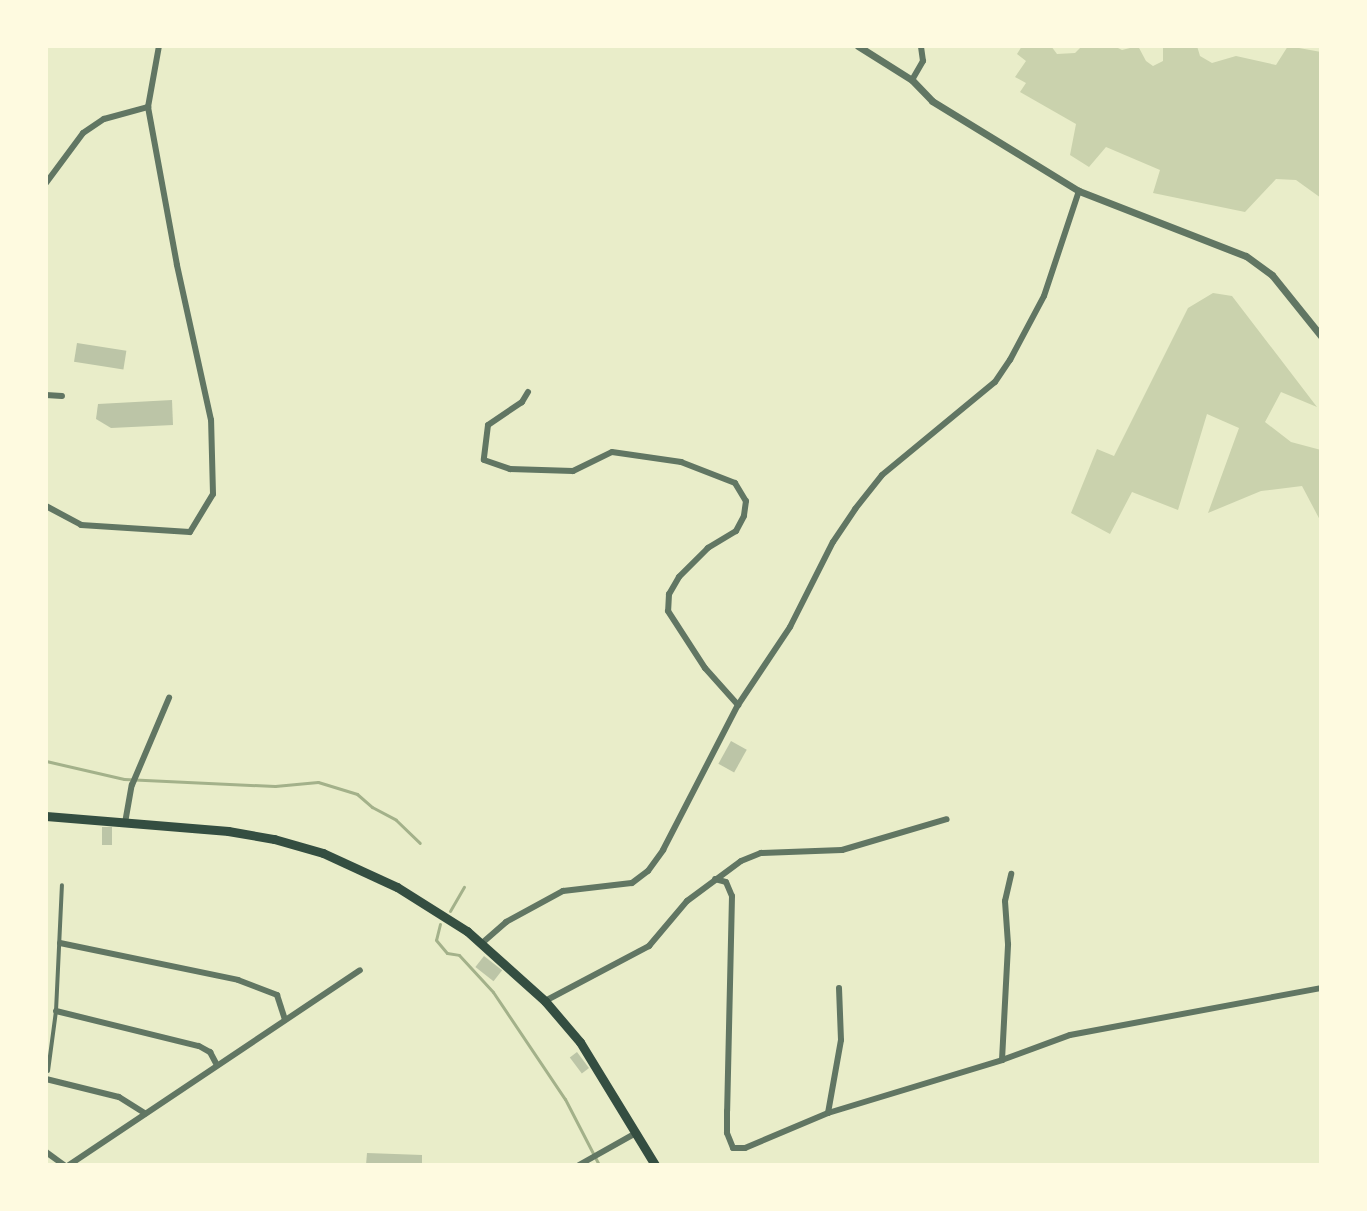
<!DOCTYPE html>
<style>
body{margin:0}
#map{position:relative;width:1367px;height:1211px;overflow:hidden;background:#e9edc9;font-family:Commissioner,sans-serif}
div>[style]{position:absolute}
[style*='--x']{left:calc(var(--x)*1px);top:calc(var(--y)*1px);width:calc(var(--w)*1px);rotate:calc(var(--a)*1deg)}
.green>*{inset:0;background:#cad2ad}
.stream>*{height:3px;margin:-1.5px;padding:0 1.5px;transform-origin:1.5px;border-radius:1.5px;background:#a3b18a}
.building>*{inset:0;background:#bcc5a7;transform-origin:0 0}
.pedestrian>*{height:4px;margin:-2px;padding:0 2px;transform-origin:2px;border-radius:2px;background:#617663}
.minor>*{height:6px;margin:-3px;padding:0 3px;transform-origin:3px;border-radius:3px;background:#617663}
.tertiary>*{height:7px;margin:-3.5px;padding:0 3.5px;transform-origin:3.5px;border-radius:3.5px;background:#617663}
.primary>*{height:9px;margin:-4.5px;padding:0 4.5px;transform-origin:4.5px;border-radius:4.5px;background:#344e41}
span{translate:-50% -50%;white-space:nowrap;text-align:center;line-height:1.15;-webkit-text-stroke:6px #fefae0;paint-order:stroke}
.frame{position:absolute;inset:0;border:48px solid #fefae0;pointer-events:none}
</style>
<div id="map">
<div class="green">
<i style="clip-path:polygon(1022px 46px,1051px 46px,1057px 54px,1075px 53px,1082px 46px,1114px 46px,1122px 50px,1138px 46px,1146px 61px,1153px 66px,1163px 61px,1163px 46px,1197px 46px,1200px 56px,1212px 63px,1236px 56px,1276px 65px,1288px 46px,1321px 52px,1321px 198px,1296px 180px,1276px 179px,1245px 212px,1153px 193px,1160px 170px,1106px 147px,1089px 167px,1070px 155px,1076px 124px,1020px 92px,1026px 83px,1015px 77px,1026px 61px,1017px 54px)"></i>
<i style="clip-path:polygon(1213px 293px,1232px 296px,1317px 407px,1281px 392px,1265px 422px,1291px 442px,1321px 450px,1321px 522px,1302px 486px,1261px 491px,1208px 513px,1239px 428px,1207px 414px,1178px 510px,1132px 492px,1110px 534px,1071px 513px,1097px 449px,1114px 456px,1188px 308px)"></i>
</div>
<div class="stream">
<i style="--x:46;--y:761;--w:80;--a:13"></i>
<i style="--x:124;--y:779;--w:151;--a:2.7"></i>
<i style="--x:275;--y:786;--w:43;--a:-5.3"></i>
<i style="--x:318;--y:782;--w:41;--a:17.1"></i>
<i style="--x:357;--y:794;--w:20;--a:41"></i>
<i style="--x:372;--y:807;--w:27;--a:28"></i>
<i style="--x:396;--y:820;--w:33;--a:44"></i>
<i style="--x:450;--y:911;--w:28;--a:-60"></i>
<i style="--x:440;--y:924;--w:16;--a:104"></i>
<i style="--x:436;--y:940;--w:17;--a:50"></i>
<i style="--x:447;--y:953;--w:12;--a:9"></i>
<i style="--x:459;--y:955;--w:50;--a:47.4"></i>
<i style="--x:493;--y:992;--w:129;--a:56.1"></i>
<i style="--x:565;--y:1099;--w:74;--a:62.7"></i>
</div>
<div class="building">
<i style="left:77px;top:343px;width:50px;height:19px;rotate:9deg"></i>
<i style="clip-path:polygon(172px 400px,173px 425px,111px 428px,96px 419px,98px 404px)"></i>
<i style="left:731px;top:741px;width:18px;height:26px;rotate:29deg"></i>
<i style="left:102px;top:827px;width:10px;height:18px"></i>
<i style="left:484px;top:956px;width:23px;height:14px;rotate:38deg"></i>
<i style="left:577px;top:1052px;width:20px;height:9px;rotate:53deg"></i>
<i style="clip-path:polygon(367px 1153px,422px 1155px,422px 1165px,366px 1165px)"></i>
</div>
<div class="pedestrian">
<i style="--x:48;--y:1071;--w:61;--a:-82.4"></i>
<i style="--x:56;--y:1011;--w:126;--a:-87.3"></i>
</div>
<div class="minor">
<i style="--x:912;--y:80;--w:22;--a:-60"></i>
<i style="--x:923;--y:61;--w:15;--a:-98"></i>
<i style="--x:46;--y:183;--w:62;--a:-53.5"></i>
<i style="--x:83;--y:133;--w:25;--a:-34"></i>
<i style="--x:104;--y:119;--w:46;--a:-15.3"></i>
<i style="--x:528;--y:392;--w:12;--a:121"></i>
<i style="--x:522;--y:402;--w:41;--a:145.9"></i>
<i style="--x:488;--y:425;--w:35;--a:97"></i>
<i style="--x:484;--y:460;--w:28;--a:19"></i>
<i style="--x:510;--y:469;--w:63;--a:1.8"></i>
<i style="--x:573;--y:471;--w:43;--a:-26"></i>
<i style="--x:612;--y:452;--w:70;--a:8.2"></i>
<i style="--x:681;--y:462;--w:58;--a:21.3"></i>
<i style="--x:735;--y:483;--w:21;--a:59"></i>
<i style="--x:746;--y:501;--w:15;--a:98"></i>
<i style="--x:744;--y:516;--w:17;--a:118"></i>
<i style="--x:736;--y:531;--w:33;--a:149"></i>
<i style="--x:708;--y:548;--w:41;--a:135"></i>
<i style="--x:679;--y:577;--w:20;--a:120"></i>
<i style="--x:669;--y:594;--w:17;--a:93"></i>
<i style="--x:668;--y:611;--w:68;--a:57"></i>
<i style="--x:705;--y:668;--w:50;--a:48.3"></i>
<i style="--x:46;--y:395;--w:16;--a:4"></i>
<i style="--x:46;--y:506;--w:40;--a:28"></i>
<i style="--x:81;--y:525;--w:109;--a:3.7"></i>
<i style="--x:190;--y:532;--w:44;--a:-58.8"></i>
<i style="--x:213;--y:494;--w:74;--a:-91.5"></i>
<i style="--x:211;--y:420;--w:159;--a:-102.4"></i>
<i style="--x:177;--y:265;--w:161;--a:-100.4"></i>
<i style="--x:148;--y:107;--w:62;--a:-79.8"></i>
<i style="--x:125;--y:823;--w:39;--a:-80"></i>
<i style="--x:132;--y:785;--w:95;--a:-67"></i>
<i style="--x:715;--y:879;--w:11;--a:15"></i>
<i style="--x:726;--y:882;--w:15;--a:67"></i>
<i style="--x:732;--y:896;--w:215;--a:91.3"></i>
<i style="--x:727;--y:1111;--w:22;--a:90"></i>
<i style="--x:727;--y:1133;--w:16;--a:68"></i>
<i style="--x:733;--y:1148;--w:12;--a:0"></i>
<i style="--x:745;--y:1148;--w:90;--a:-22.9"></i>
<i style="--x:828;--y:1113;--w:182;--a:-16.9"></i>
<i style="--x:1002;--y:1060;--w:72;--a:-20.2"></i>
<i style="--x:1070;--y:1035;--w:255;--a:-10.6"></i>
<i style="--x:60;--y:943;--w:182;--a:11.7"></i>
<i style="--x:238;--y:980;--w:42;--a:21"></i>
<i style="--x:277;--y:995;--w:26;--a:72"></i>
<i style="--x:481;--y:944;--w:33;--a:-41"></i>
<i style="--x:506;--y:922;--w:65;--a:-28.5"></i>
<i style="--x:563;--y:891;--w:69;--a:-6.6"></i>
<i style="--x:632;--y:883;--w:20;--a:-37"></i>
<i style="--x:648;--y:871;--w:26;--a:-54"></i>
<i style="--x:663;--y:850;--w:163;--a:-62.7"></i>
<i style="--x:738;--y:705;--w:94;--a:-56.3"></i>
<i style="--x:790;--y:627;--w:95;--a:-63.2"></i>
<i style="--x:833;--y:542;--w:40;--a:-56"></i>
<i style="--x:855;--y:509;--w:43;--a:-51.5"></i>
<i style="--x:882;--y:475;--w:146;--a:-39.5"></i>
<i style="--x:995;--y:382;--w:27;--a:-56"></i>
<i style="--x:1010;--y:360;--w:72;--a:-62"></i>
<i style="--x:1044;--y:296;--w:111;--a:-71.6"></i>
<i style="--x:545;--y:1001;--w:118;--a:-27.9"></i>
<i style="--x:649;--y:946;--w:59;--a:-49.8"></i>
<i style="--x:687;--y:901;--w:67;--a:-36.5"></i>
<i style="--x:741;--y:861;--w:22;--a:-22"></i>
<i style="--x:761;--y:853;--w:81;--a:-2.1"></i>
<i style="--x:842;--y:850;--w:109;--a:-16.4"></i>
<i style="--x:56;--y:1011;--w:147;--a:13.8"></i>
<i style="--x:199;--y:1046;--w:13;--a:29"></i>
<i style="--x:210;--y:1052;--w:15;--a:62"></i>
<i style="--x:1002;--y:1060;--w:116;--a:-87"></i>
<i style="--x:1008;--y:944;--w:43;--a:-94"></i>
<i style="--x:1005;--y:901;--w:28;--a:-77"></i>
<i style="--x:46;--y:1079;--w:75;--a:13.9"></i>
<i style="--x:119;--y:1097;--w:31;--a:32"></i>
<i style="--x:828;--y:1113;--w:74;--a:-79.9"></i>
<i style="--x:841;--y:1040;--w:52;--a:-92.2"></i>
<i style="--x:46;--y:1152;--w:22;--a:36"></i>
<i style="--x:69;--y:1165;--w:350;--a:-33.8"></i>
<i style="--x:579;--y:1165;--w:65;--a:-29.3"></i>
</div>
<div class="tertiary">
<i style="--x:858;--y:46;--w:64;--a:32.2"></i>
<i style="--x:912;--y:80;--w:29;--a:46"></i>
<i style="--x:932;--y:101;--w:172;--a:31.5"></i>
<i style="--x:1079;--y:191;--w:179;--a:21.3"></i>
<i style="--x:1246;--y:256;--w:32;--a:36"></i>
<i style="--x:1272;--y:275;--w:78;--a:51.2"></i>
</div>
<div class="primary">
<i style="--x:46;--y:816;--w:183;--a:4.7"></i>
<i style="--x:228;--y:831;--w:47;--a:9.9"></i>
<i style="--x:274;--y:839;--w:51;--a:15.9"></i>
<i style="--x:323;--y:853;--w:81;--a:24.7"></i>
<i style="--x:397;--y:887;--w:83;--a:32.2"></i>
<i style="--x:467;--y:931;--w:105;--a:41.9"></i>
<i style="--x:545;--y:1001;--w:54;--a:49.5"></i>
<i style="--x:580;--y:1042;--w:144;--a:58.6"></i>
</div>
<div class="frame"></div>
</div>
